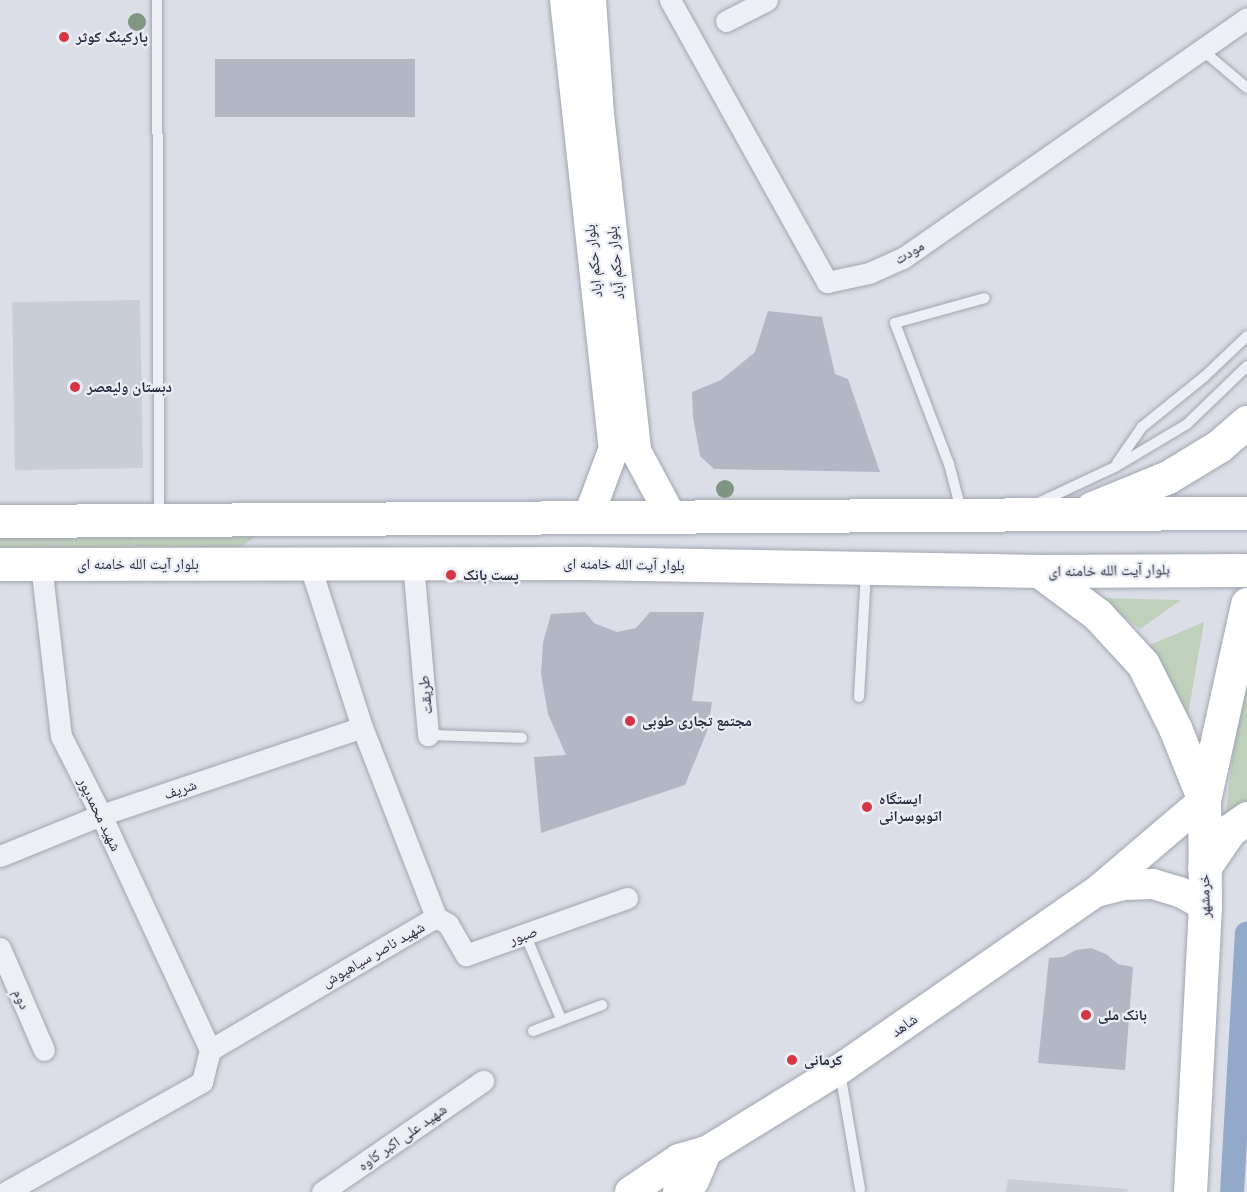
<!DOCTYPE html>
<meta charset="utf-8">
<style>
body{margin:0}
#map{position:relative;width:1247px;height:1192px;overflow:hidden;background:#dbdee6;font-family:"Golos Text","Noto Naskh Arabic",sans-serif}
div>[style]{position:absolute}
[style*='--x']{left:calc(var(--x)*1px);top:calc(var(--y)*1px);width:calc(var(--w)*1px);rotate:calc(var(--a)*1deg)}
.built>*{inset:0;background:#c9cdd8;transform-origin:0 0}
.green>*{inset:0;background:#bfd1bb}
.canal>*{height:24px;margin:-12px;padding:0 12px;transform-origin:12px;border-radius:12px;background:#93a9c9}
.building>*{inset:0;background:#b2b7c3;transform-origin:0 0}
.roads{filter:drop-shadow(0 0 2px #a0a5b0) drop-shadow(0 0 2px #a0a5b0)}
.lane>*{height:10px;margin:-5px;padding:0 5px;transform-origin:5px;border-radius:5px;background:#edeff4}
.street>*{height:21px;margin:-10.5px;padding:0 10.5px;transform-origin:10.5px;border-radius:10.5px;background:#edeff4}
.secondary>*{height:30px;margin:-15px;padding:0 15px;transform-origin:15px;border-radius:15px;background:#fff}
.primary>*{height:33px;margin:-16.5px;padding:0 16.5px;transform-origin:16.5px;border-radius:16.5px;background:#fff}
.trees>*{width:18px;height:18px;margin:-9px;border-radius:50%;background:#809582}
.dots>*{width:16px;height:16px;translate:-50% -50%;box-sizing:border-box;border:3px solid #eaedf4;border-radius:50%}
span{translate:-50% -50%;white-space:nowrap;text-align:center;line-height:1.15;-webkit-text-stroke:4.5px #eaedf4;paint-order:stroke}
.poi-label{font-size:15px;color:#242b3d;font-weight:700}
.left{translate:0 -50%;text-align:left}
.street-label{font-size:15px;color:#242b3d}
</style>
<div id="map">
<div class="built">
<i style="left:140px;top:300px;width:168px;height:128px;rotate:89deg"></i>
<i style="clip-path:polygon(1008px 1179px,1128px 1189px,1127px 1192px,1006px 1192px)"></i>
</div>
<div class="green">
<i style="clip-path:polygon(280px 520px,218px 562px,135px 562px,134px 530px,134px 564px,0 564px,0 521px)"></i>
<i style="clip-path:polygon(1099px 598px,1181px 600px,1140px 629px)"></i>
<i style="clip-path:polygon(1204px 622px,1189px 709px,1187px 718px,1150px 645px)"></i>
<i style="clip-path:polygon(1247px 644px,1247px 801px,1225px 820px,1243px 665px)"></i>
</div>
<div class="canal">
<i style="--x:1232;--y:1192;--w:259;--a:-86.7"></i>
</div>
<div class="building">
<i style="left:215px;top:59px;width:200px;height:58px"></i>
<i style="clip-path:polygon(768px 311px,822px 317px,835px 374px,848px 379px,880px 472px,714px 469px,700px 456px,693px 417px,692px 392px,721px 380px,755px 352px)"></i>
<i style="clip-path:polygon(585px 612px,594px 623px,617px 632px,636px 628px,650px 612px,704px 612px,692px 701px,712px 702px,708px 729px,685px 785px,541px 833px,534px 757px,566px 755px,548px 714px,541px 674px,543px 643px,551px 614px)"></i>
<i style="clip-path:polygon(1091px 948px,1106px 954px,1118px 964px,1133px 967px,1125px 1070px,1038px 1063px,1049px 958px,1063px 957px,1076px 950px)"></i>
</div>
<div class="roads">
<div class="lane">
<i style="--x:157;--y:0;--w:516;--a:89.78"></i>
<i style="--x:1201;--y:49;--w:60;--a:40.3"></i>
<i style="--x:1117;--y:463;--w:44;--a:-55.2"></i>
<i style="--x:1142;--y:427;--w:80;--a:-38.9"></i>
<i style="--x:1204;--y:377;--w:59;--a:-43.6"></i>
<i style="--x:1036;--y:504;--w:87;--a:-25.1"></i>
<i style="--x:1115;--y:467;--w:84;--a:-30.8"></i>
<i style="--x:1187;--y:424;--w:83;--a:-44"></i>
<i style="--x:961;--y:510;--w:48;--a:-104.6"></i>
<i style="--x:949;--y:464;--w:151;--a:-111"></i>
<i style="--x:895;--y:323;--w:93;--a:-15.5"></i>
<i style="--x:859;--y:697;--w:126;--a:-86.8"></i>
<i style="--x:428;--y:735;--w:94;--a:1.8"></i>
<i style="--x:525;--y:934;--w:92;--a:67"></i>
<i style="--x:533;--y:1031;--w:74;--a:-20.6"></i>
<i style="--x:840;--y:1072;--w:119;--a:80.3"></i>
</div>
<div class="street">
<i style="--x:670;--y:0;--w:323;--a:60.9"></i>
<i style="--x:827;--y:282;--w:43;--a:-12.1"></i>
<i style="--x:869;--y:273;--w:37;--a:-24"></i>
<i style="--x:903;--y:258;--w:419;--a:-34.9"></i>
<i style="--x:726;--y:21;--w:46;--a:-27.1"></i>
<i style="--x:309;--y:563;--w:172;--a:72.1"></i>
<i style="--x:362;--y:727;--w:204;--a:68.7"></i>
<i style="--x:413;--y:563;--w:173;--a:85"></i>
<i style="--x:41;--y:564;--w:173;--a:83.4"></i>
<i style="--x:61;--y:736;--w:89;--a:63.1"></i>
<i style="--x:101;--y:815;--w:259;--a:65.1"></i>
<i style="--x:0;--y:856;--w:109;--a:-22.1"></i>
<i style="--x:101;--y:815;--w:275;--a:-18.6"></i>
<i style="--x:436;--y:917;--w:14;--a:30"></i>
<i style="--x:448;--y:924;--w:36;--a:60"></i>
<i style="--x:466;--y:955;--w:171;--a:-19.5"></i>
<i style="--x:0;--y:948;--w:111;--a:66.7"></i>
<i style="--x:6;--y:1192;--w:225;--a:-29.3"></i>
<i style="--x:202;--y:1082;--w:33;--a:-76"></i>
<i style="--x:210;--y:1050;--w:262;--a:-30.5"></i>
<i style="--x:322;--y:1192;--w:196;--a:-34.6"></i>
</div>
<div class="secondary">
<i style="--x:565;--y:0;--w:451;--a:83.8"></i>
<i style="--x:614;--y:448;--w:75;--a:110.4"></i>
<i style="--x:591;--y:0;--w:114;--a:86"></i>
<i style="--x:599;--y:114;--w:339;--a:83.7"></i>
<i style="--x:636;--y:451;--w:76;--a:61.8"></i>
<i style="--x:1096;--y:892;--w:29;--a:-14"></i>
<i style="--x:1124;--y:885;--w:29;--a:-2"></i>
<i style="--x:1153;--y:884;--w:28;--a:17"></i>
<i style="--x:1180;--y:892;--w:29;--a:29"></i>
<i style="--x:630;--y:1192;--w:59;--a:-34"></i>
<i style="--x:679;--y:1159;--w:29;--a:-16"></i>
<i style="--x:707;--y:1151;--w:156;--a:-31.7"></i>
<i style="--x:840;--y:1069;--w:311;--a:-34.7"></i>
<i style="--x:1096;--y:892;--w:142;--a:-40.4"></i>
<i style="--x:678;--y:1192;--w:19;--a:-35"></i>
<i style="--x:694;--y:1181;--w:33;--a:-67"></i>
</div>
<div class="primary">
<i style="--x:1092;--y:508;--w:82;--a:-22.2"></i>
<i style="--x:1168;--y:477;--w:60;--a:-31.3"></i>
<i style="--x:1219;--y:446;--w:37;--a:-41"></i>
<i style="--x:0;--y:521;--w:1247;--a:-0.37"></i>
<i style="--x:0;--y:564;--w:584;--a:-0.1"></i>
<i style="--x:584;--y:563;--w:455;--a:1"></i>
<i style="--x:1039;--y:571;--w:208;--a:-0.3"></i>
<i style="--x:1039;--y:571;--w:72;--a:36.6"></i>
<i style="--x:1097;--y:614;--w:68;--a:47.4"></i>
<i style="--x:1143;--y:664;--w:72;--a:63.4"></i>
<i style="--x:1175;--y:728;--w:78;--a:68.1"></i>
<i style="--x:1204;--y:868;--w:46;--a:-55.6"></i>
<i style="--x:1230;--y:830;--w:21;--a:-35"></i>
<i style="--x:1190;--y:1192;--w:286;--a:-87"></i>
<i style="--x:1205;--y:906;--w:106;--a:-90.5"></i>
<i style="--x:1204;--y:800;--w:201;--a:-77.6"></i>
</div>
</div>
<div class="trees">
<i style="left:137px;top:22px"></i>
<i style="left:725px;top:489px"></i>
</div>
<div class="dots">
<i style="left:64px;top:37px;background:#d43743"></i>
<i style="left:75px;top:387px;background:#d43743"></i>
<i style="left:451px;top:575px;background:#d43743"></i>
<i style="left:630px;top:721px;background:#d43743"></i>
<i style="left:867px;top:807px;background:#d43743"></i>
<i style="left:1086px;top:1015px;background:#d43743"></i>
<i style="left:792px;top:1060px;background:#d43743"></i>
</div>
<div class="poi-label">
<span class="left" style="left:76px;top:37px">پارکینگ کوثر</span>
<span class="left" style="left:87px;top:387px">دبستان ولیعصر</span>
<span class="left" style="left:463px;top:575px">پست بانک</span>
<span class="left" style="left:642px;top:721px">مجتمع تجاری طوبی</span>
<span class="left" style="left:879px;top:807px">ایستگاه<br>اتوبوسرانی</span>
<span class="left" style="left:1098px;top:1015px">بانک ملی</span>
<span class="left" style="left:804px;top:1060px">کرمانی</span>
</div>
<div class="street-label">
<span style="left:909px;top:252px;rotate:-31deg">مودت</span>
<span style="left:593px;top:261px;rotate:-96deg">بلوار حکم اباد</span>
<span style="left:615px;top:263px;rotate:-96deg">بلوار حکم آباد</span>
<span style="left:138px;top:564px">بلوار آیت الله خامنه ای</span>
<span style="left:624px;top:564px;rotate:1deg">بلوار آیت الله خامنه ای</span>
<span style="left:1109px;top:570px;rotate:-1deg">بلوار آیت الله خامنه ای</span>
<span style="left:425px;top:695px;rotate:-95deg">طریقت</span>
<span style="left:180px;top:789px;rotate:-19deg">شریف</span>
<span style="left:100px;top:814px;rotate:64deg">شهید محمدپور</span>
<span style="left:1204px;top:896px;rotate:-91deg">خرمشهر</span>
<span style="left:523px;top:935px;rotate:-20deg">صبور</span>
<span style="left:373px;top:954px;rotate:-30deg">شهید ناصر سیاهپوش</span>
<span style="left:22px;top:999px;rotate:66deg">دوم</span>
<span style="left:904px;top:1025px;rotate:-35deg">شاهد</span>
<span style="left:402px;top:1137px;rotate:-35deg">شهید علی اکبر کاوه</span>
</div>
</div>
